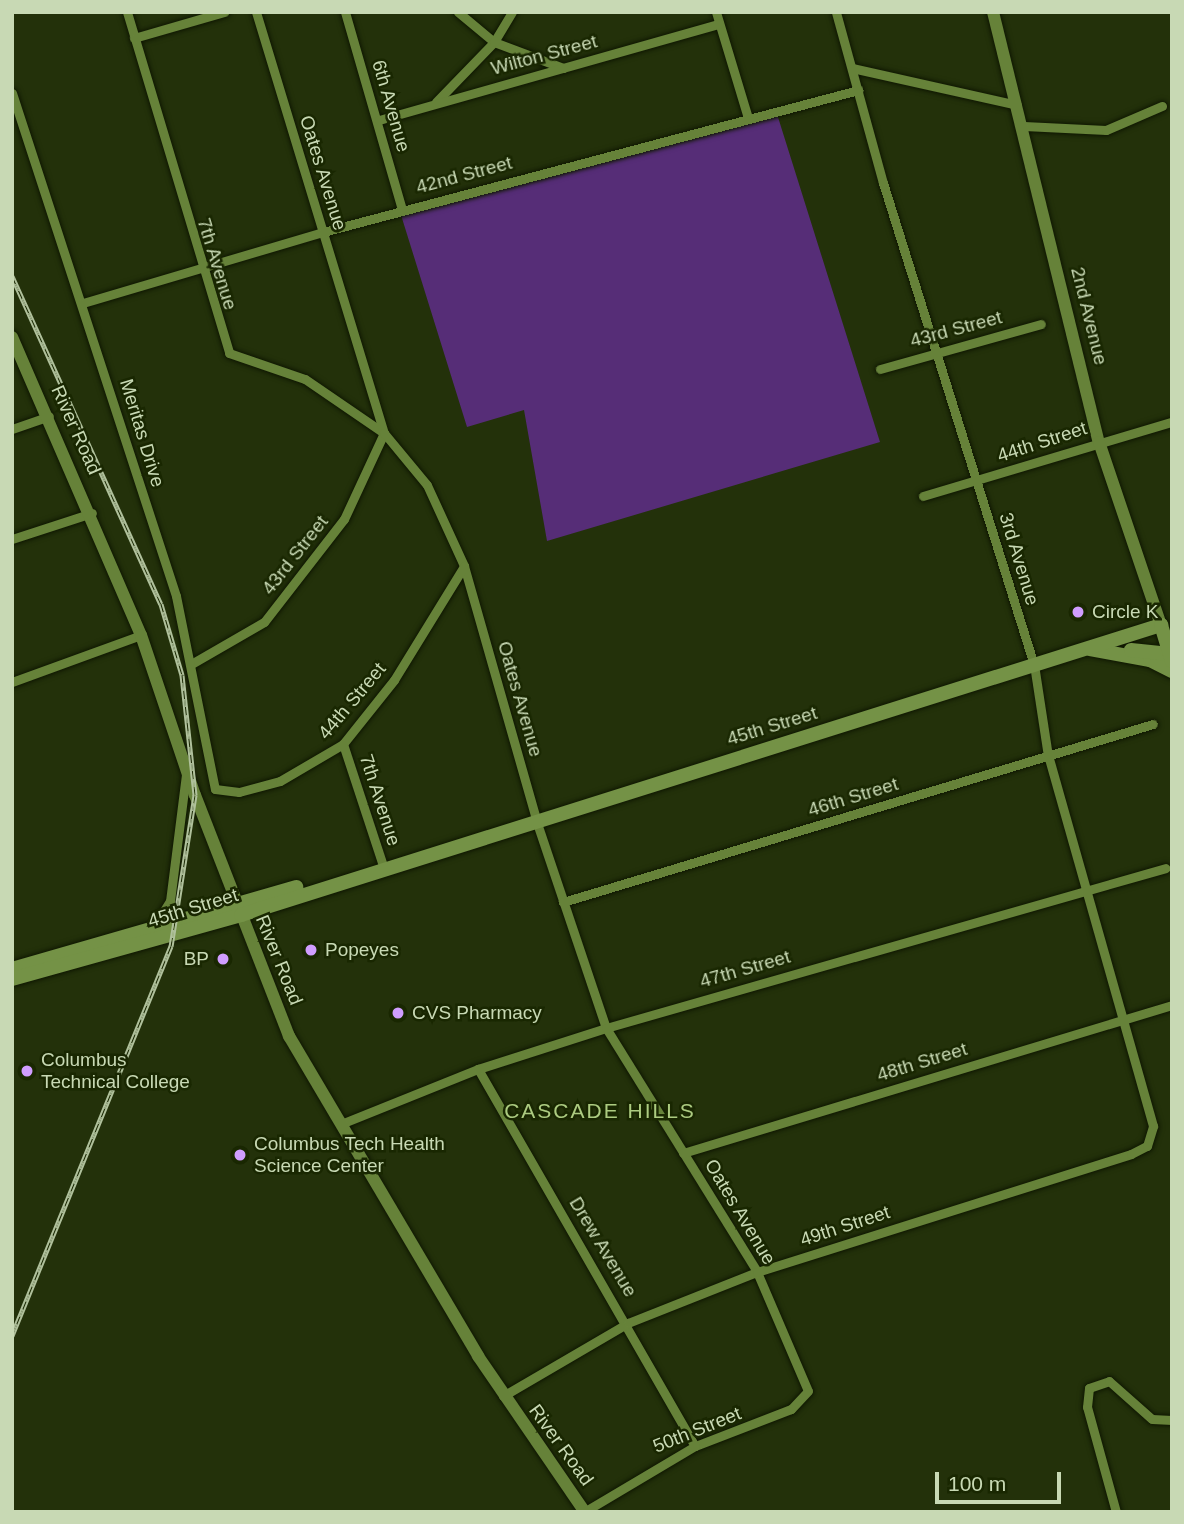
<!DOCTYPE html>
<style>
body{margin:0}
#map{position:relative;width:1184px;height:1524px;overflow:hidden;background:#23310a;font-family:Helvetica,sans-serif}
div>[style]{position:absolute}
[style*='--x']{left:calc(var(--x)*1px);top:calc(var(--y)*1px);width:calc(var(--w)*1px);rotate:calc(var(--a)*1deg)}
.green>*{inset:0;background:#562d77}
.roads{filter:drop-shadow(0 0 2px #0f1702) drop-shadow(0 0 2px #0f1702)}
.street>*{height:9px;margin:-4.5px;padding:0 4.5px;transform-origin:4.5px;border-radius:4.5px;background:#668239}
.secondary>*{height:12px;margin:-6px;padding:0 6px;transform-origin:6px;border-radius:6px;background:#668239}
.primary>*{height:14px;margin:-7px;padding:0 7px;transform-origin:7px;border-radius:7px;background:#749246}
.rail>*{height:5px;margin-top:-2.5px;transform-origin:0;background:repeating-linear-gradient(90deg,#192701 0 8px,#b0c19c 0 16px);box-sizing:border-box;border-block:2px solid #b0c19c}
.dots>*{width:19px;height:19px;translate:-50% -50%;box-sizing:border-box;border:4px solid #192701;border-radius:50%}
span{translate:-50% -50%;white-space:nowrap;text-align:center;line-height:1.15;-webkit-text-stroke:5px #192701;paint-order:stroke}
.street-label{font-size:19px;color:#c8d9b4}
.poi-label{font-size:19px;color:#c8d9b4}
.left{translate:0 -50%;text-align:left}
.right{translate:-100% -50%;text-align:right}
.neighbourhood-label{font-size:21px;color:#accb80;letter-spacing:2px}
.frame{position:absolute;inset:0;border:14px solid #c8d9b4;pointer-events:none}
.scale{position:absolute;left:935px;top:1472px;width:126px;height:32px;box-sizing:border-box;border:4px solid #c8d9b4;border-top:0;padding-left:9px;font-size:21px;line-height:24px;white-space:nowrap;color:#c8d9b4;-webkit-text-stroke:5px #192701;paint-order:stroke}
</style>
<div id="map">
<div class="green">
<i style="clip-path:polygon(777px 114px,880px 442px,547px 541px,524px 410px,467px 427px,401px 215px)"></i>
</div>
<div class="roads">
<div class="street">
<i style="--x:127;--y:12;--w:356;--a:73.3"></i>
<i style="--x:229;--y:353;--w:80;--a:18.9"></i>
<i style="--x:305;--y:379;--w:96;--a:34.4"></i>
<i style="--x:384;--y:433;--w:95;--a:114.9"></i>
<i style="--x:344;--y:519;--w:130;--a:127.8"></i>
<i style="--x:264;--y:622;--w:82;--a:150"></i>
<i style="--x:256;--y:12;--w:440;--a:73.1"></i>
<i style="--x:384;--y:433;--w:67;--a:50.4"></i>
<i style="--x:427;--y:485;--w:89;--a:65.4"></i>
<i style="--x:464;--y:566;--w:270;--a:74.1"></i>
<i style="--x:538;--y:826;--w:213;--a:71.4"></i>
<i style="--x:606;--y:1028;--w:287;--a:58.2"></i>
<i style="--x:757;--y:1272;--w:129;--a:66.8"></i>
<i style="--x:808;--y:1391;--w:25;--a:133"></i>
<i style="--x:791;--y:1409;--w:103;--a:158.9"></i>
<i style="--x:695;--y:1446;--w:129;--a:149.3"></i>
<i style="--x:345;--y:12;--w:206;--a:73.9"></i>
<i style="--x:458;--y:12;--w:47;--a:39.8"></i>
<i style="--x:494;--y:42;--w:74;--a:20.6"></i>
<i style="--x:716;--y:12;--w:108;--a:73.2"></i>
<i style="--x:134;--y:38;--w:94;--a:-16.1"></i>
<i style="--x:852;--y:68;--w:169;--a:12.6"></i>
<i style="--x:12;--y:93;--w:529;--a:71.94"></i>
<i style="--x:176;--y:596;--w:197;--a:78.6"></i>
<i style="--x:215;--y:789;--w:24;--a:7"></i>
<i style="--x:239;--y:792;--w:42;--a:-15"></i>
<i style="--x:280;--y:781;--w:73;--a:-30.4"></i>
<i style="--x:343;--y:744;--w:82;--a:-51.4"></i>
<i style="--x:394;--y:680;--w:134;--a:-58.4"></i>
<i style="--x:436;--y:102;--w:83;--a:-46"></i>
<i style="--x:494;--y:42;--w:35;--a:-59"></i>
<i style="--x:379;--y:120;--w:353;--a:-15.8"></i>
<i style="--x:1024;--y:126;--w:82;--a:2.8"></i>
<i style="--x:1106;--y:130;--w:61;--a:-23.2"></i>
<i style="--x:83;--y:303;--w:250;--a:-16.5"></i>
<i style="--x:323;--y:232;--w:554;--a:-14.86"></i>
<i style="--x:880;--y:369;--w:167;--a:-15.6"></i>
<i style="--x:12;--y:429;--w:39;--a:-19"></i>
<i style="--x:923;--y:496;--w:260;--a:-16.6"></i>
<i style="--x:12;--y:539;--w:84;--a:-18"></i>
<i style="--x:12;--y:682;--w:137;--a:-20"></i>
<i style="--x:343;--y:744;--w:128;--a:71.8"></i>
<i style="--x:563;--y:902;--w:616;--a:-16.79"></i>
<i style="--x:155;--y:925;--w:28;--a:-58"></i>
<i style="--x:170;--y:901;--w:127;--a:-82.8"></i>
<i style="--x:478;--y:1069;--w:435;--a:60.1"></i>
<i style="--x:341;--y:1124;--w:148;--a:-21.9"></i>
<i style="--x:478;--y:1069;--w:134;--a:-17.8"></i>
<i style="--x:606;--y:1028;--w:582;--a:-15.95"></i>
<i style="--x:683;--y:1153;--w:511;--a:-16.84"></i>
<i style="--x:503;--y:1396;--w:145;--a:-30.3"></i>
<i style="--x:628;--y:1323;--w:139;--a:-21.6"></i>
<i style="--x:757;--y:1272;--w:392;--a:-17.5"></i>
<i style="--x:1131;--y:1154;--w:18;--a:-27"></i>
<i style="--x:1147;--y:1146;--w:21;--a:-73"></i>
<i style="--x:1153;--y:1126;--w:385;--a:-105.8"></i>
<i style="--x:1048;--y:756;--w:92;--a:-98.7"></i>
<i style="--x:1034;--y:665;--w:505;--a:-107.39"></i>
<i style="--x:883;--y:183;--w:177;--a:-105.4"></i>
<i style="--x:1116;--y:1512;--w:109;--a:-105.4"></i>
<i style="--x:1087;--y:1407;--w:19;--a:-84"></i>
<i style="--x:1089;--y:1388;--w:21;--a:-19"></i>
<i style="--x:1109;--y:1381;--w:57;--a:41.5"></i>
<i style="--x:1152;--y:1419;--w:20;--a:3"></i>
</div>
<div class="secondary">
<i style="--x:993;--y:12;--w:443;--a:76.2"></i>
<i style="--x:1099;--y:442;--w:193;--a:71.3"></i>
<i style="--x:12;--y:337;--w:325;--a:66.6"></i>
<i style="--x:141;--y:635;--w:169;--a:71.4"></i>
<i style="--x:195;--y:795;--w:259;--a:68.7"></i>
<i style="--x:289;--y:1036;--w:372;--a:59.4"></i>
<i style="--x:478;--y:1356;--w:189;--a:55.6"></i>
</div>
<div class="primary">
<i style="--x:1090;--y:649;--w:61;--a:10.4"></i>
<i style="--x:1150;--y:660;--w:25;--a:27"></i>
<i style="--x:1131;--y:650;--w:39;--a:6"></i>
<i style="--x:12;--y:969;--w:296;--a:-16.1"></i>
<i style="--x:12;--y:979;--w:238;--a:-15.6"></i>
<i style="--x:241;--y:915;--w:965;--a:-17.5"></i>
<i style="--x:1161;--y:625;--w:38;--a:73"></i>
</div>
</div>
<div class="rail">
<i style="--x:12;--y:276;--w:360;--a:65.6"></i>
<i style="--x:161;--y:604;--w:74;--a:73.5"></i>
<i style="--x:182;--y:675;--w:121;--a:83.8"></i>
<i style="--x:195;--y:795;--w:153;--a:99"></i>
<i style="--x:171;--y:946;--w:421;--a:112.2"></i>
</div>
<div class="dots">
<i style="left:1078px;top:612px;background:#d09dff"></i>
<i style="left:311px;top:950px;background:#d09dff"></i>
<i style="left:223px;top:959px;background:#d09dff"></i>
<i style="left:398px;top:1013px;background:#d09dff"></i>
<i style="left:27px;top:1071px;background:#d09dff"></i>
<i style="left:240px;top:1155px;background:#d09dff"></i>
</div>
<div class="street-label">
<span style="left:544px;top:55px;rotate:-15deg">Wilton Street</span>
<span style="left:391px;top:106px;rotate:74deg">6th Avenue</span>
<span style="left:323px;top:173px;rotate:73deg">Oates Avenue</span>
<span style="left:464px;top:175px;rotate:-15deg">42nd Street</span>
<span style="left:217px;top:264px;rotate:73deg">7th Avenue</span>
<span style="left:1089px;top:316px;rotate:76deg">2nd Avenue</span>
<span style="left:956px;top:329px;rotate:-15deg">43rd Street</span>
<span style="left:76px;top:430px;rotate:66deg">River Road</span>
<span style="left:142px;top:433px;rotate:73deg">Meritas Drive</span>
<span style="left:1042px;top:442px;rotate:-18deg">44th Street</span>
<span style="left:295px;top:555px;rotate:-52deg">43rd Street</span>
<span style="left:1019px;top:559px;rotate:73deg">3rd Avenue</span>
<span style="left:520px;top:699px;rotate:74deg">Oates Avenue</span>
<span style="left:352px;top:701px;rotate:-50deg">44th Street</span>
<span style="left:772px;top:726px;rotate:-17deg">45th Street</span>
<span style="left:853px;top:797px;rotate:-17deg">46th Street</span>
<span style="left:380px;top:800px;rotate:72deg">7th Avenue</span>
<span style="left:193px;top:908px;rotate:-17deg">45th Street</span>
<span style="left:279px;top:960px;rotate:68deg">River Road</span>
<span style="left:745px;top:969px;rotate:-16deg">47th Street</span>
<span style="left:922px;top:1062px;rotate:-17deg">48th Street</span>
<span style="left:740px;top:1212px;rotate:59deg">Oates Avenue</span>
<span style="left:845px;top:1226px;rotate:-18deg">49th Street</span>
<span style="left:603px;top:1247px;rotate:59deg">Drew Avenue</span>
<span style="left:697px;top:1430px;rotate:-22deg">50th Street</span>
<span style="left:561px;top:1445px;rotate:54deg">River Road</span>
</div>
<div class="poi-label">
<span class="left" style="left:1092px;top:612px">Circle K</span>
<span class="left" style="left:325px;top:950px">Popeyes</span>
<span class="right" style="left:209px;top:959px">BP</span>
<span class="left" style="left:412px;top:1013px">CVS Pharmacy</span>
<span class="left" style="left:41px;top:1071px">Columbus<br>Technical College</span>
<span class="left" style="left:254px;top:1155px">Columbus Tech Health<br>Science Center</span>
</div>
<div class="neighbourhood-label">
<span style="left:600px;top:1111px">CASCADE HILLS</span>
</div>
<div class="frame"></div>
<div class="scale">100 m</div>
</div>
